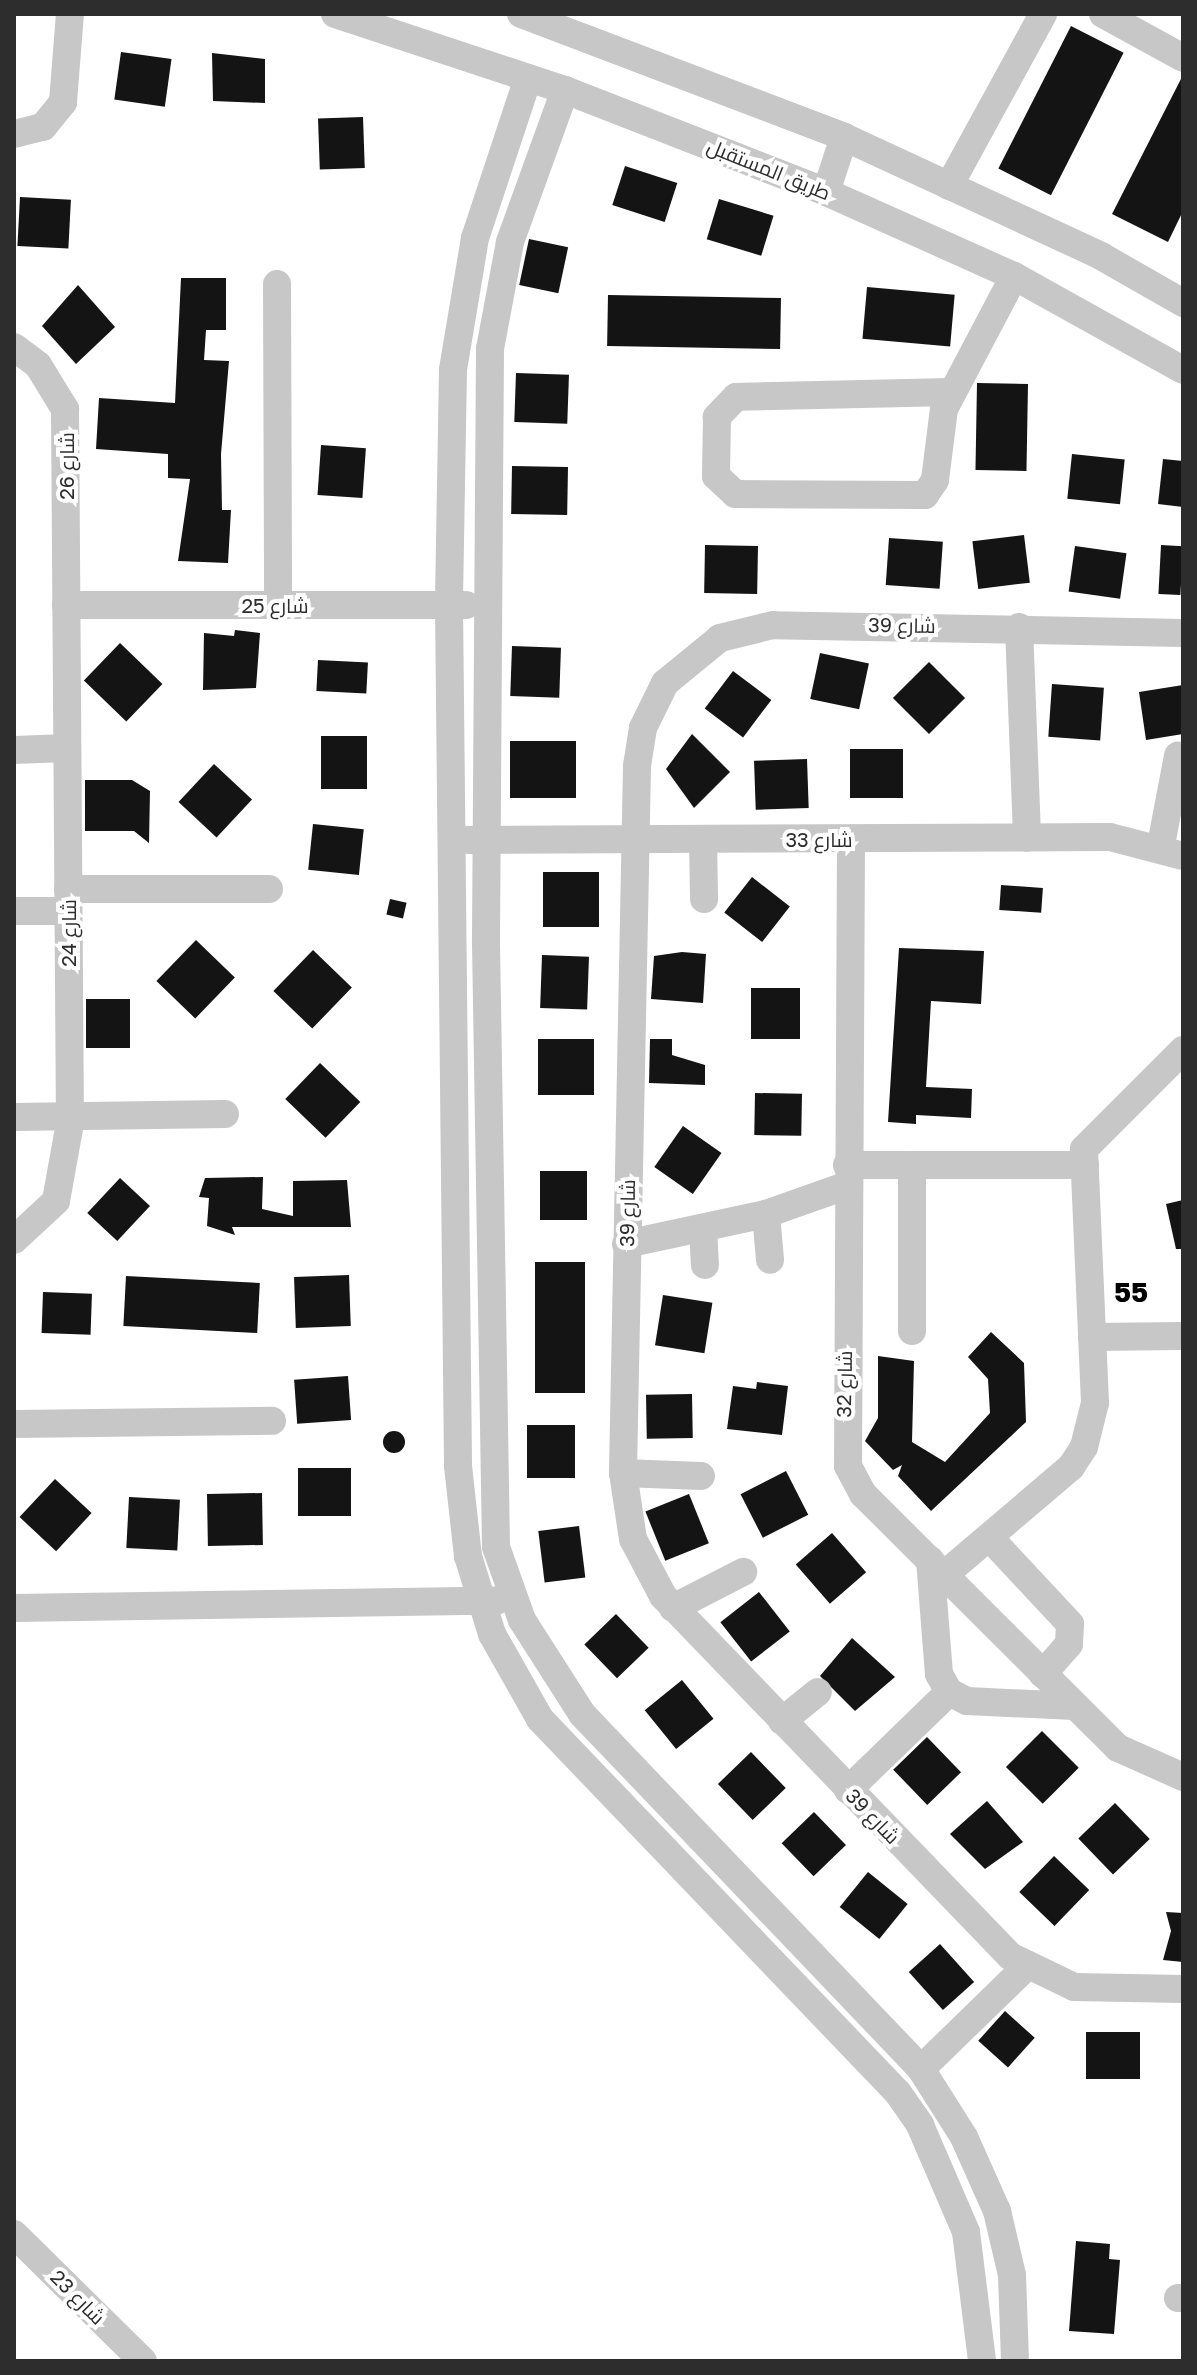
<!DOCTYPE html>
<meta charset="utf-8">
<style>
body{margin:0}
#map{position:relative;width:1197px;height:2375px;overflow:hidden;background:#fff;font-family:"Golos Text",Cairo,sans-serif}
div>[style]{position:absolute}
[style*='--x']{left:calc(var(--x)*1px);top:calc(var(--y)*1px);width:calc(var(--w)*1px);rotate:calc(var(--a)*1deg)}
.building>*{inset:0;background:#141414;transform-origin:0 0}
.round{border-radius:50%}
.minor>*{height:28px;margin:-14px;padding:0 14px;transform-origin:14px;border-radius:14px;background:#c7c7c7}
span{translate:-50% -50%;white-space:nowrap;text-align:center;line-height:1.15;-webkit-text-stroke:8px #fff;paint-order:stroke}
.street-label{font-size:20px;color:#2d2d2d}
.district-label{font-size:28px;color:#000;font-weight:700}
.frame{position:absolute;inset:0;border:16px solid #2d2d2d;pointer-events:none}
</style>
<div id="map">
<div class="building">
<i style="left:1071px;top:26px;width:59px;height:160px;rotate:27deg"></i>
<i style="left:121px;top:52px;width:51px;height:48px;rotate:8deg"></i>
<i style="clip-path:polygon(212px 53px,265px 59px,265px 103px,213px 101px)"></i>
<i style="clip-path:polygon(1183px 75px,1183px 211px,1168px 242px,1112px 214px)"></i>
<i style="left:363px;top:117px;width:51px;height:45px;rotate:88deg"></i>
<i style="left:625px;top:166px;width:55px;height:41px;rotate:18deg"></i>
<i style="left:20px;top:197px;width:51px;height:49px;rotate:3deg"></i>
<i style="left:719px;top:199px;width:57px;height:42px;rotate:17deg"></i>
<i style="left:529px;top:239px;width:40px;height:47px;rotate:12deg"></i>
<i style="clip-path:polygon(181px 278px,226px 278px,226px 330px,206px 330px,204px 360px,229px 361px,221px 454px,222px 510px,231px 510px,228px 563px,178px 561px,190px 479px,168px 478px,168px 454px,96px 449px,99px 398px,175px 403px)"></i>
<i style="clip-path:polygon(78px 285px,115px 327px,76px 364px,42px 326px)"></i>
<i style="left:867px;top:287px;width:88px;height:52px;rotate:5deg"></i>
<i style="left:608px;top:295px;width:173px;height:51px;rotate:1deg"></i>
<i style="left:516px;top:373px;width:53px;height:49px;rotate:2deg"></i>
<i style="left:977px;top:383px;width:51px;height:87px;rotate:1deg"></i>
<i style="left:321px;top:445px;width:45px;height:50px;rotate:4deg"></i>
<i style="left:1072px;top:454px;width:53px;height:45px;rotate:6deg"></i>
<i style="clip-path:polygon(1163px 459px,1183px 461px,1183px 507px,1158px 504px)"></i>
<i style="left:512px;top:466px;width:56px;height:48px;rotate:1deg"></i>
<i style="left:1024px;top:535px;width:48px;height:52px;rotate:83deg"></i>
<i style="left:889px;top:538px;width:54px;height:47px;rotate:4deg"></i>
<i style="left:705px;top:545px;width:53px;height:48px;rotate:1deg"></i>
<i style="left:1161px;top:545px;width:22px;height:49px;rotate:3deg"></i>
<i style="left:1075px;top:546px;width:52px;height:46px;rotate:8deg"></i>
<i style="clip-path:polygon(235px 630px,260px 633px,256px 688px,203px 690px,204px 633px,234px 636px)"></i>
<i style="left:120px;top:643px;width:59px;height:52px;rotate:44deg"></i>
<i style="left:512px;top:646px;width:49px;height:50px;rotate:2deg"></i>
<i style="left:820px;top:653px;width:50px;height:47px;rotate:12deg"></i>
<i style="left:318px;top:660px;width:50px;height:31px;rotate:3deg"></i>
<i style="left:929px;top:662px;width:51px;height:51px;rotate:45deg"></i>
<i style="left:733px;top:671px;width:48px;height:47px;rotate:37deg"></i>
<i style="left:1052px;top:684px;width:52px;height:53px;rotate:4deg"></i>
<i style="clip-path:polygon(1183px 685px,1183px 734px,1146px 740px,1139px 692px)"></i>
<i style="clip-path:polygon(692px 734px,730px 772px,694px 808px,666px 769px)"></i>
<i style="left:321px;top:736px;width:46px;height:53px"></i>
<i style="left:510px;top:741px;width:66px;height:57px"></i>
<i style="left:850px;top:749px;width:53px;height:49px"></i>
<i style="left:807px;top:759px;width:49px;height:53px;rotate:88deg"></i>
<i style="left:214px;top:764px;width:52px;height:52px;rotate:43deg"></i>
<i style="clip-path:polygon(85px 780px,132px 780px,150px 791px,149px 843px,134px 831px,85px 831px)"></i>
<i style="left:313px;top:824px;width:51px;height:46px;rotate:6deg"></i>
<i style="left:543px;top:872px;width:56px;height:55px"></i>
<i style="left:752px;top:877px;width:48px;height:45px;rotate:38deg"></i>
<i style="left:1001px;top:885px;width:42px;height:25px;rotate:4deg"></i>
<i style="left:390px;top:899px;width:17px;height:16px;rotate:13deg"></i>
<i style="left:196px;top:940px;width:54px;height:57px;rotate:44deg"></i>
<i style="clip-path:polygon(899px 948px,984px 951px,981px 1004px,931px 1001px,926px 1087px,972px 1089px,971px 1118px,916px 1115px,916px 1124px,888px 1122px)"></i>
<i style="left:313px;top:950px;width:54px;height:57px;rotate:44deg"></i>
<i style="clip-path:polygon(682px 952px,706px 954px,703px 1003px,651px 999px,654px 956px)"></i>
<i style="left:542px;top:955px;width:47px;height:53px;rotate:2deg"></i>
<i style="left:751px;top:988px;width:49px;height:51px"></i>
<i style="left:86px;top:999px;width:44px;height:49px"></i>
<i style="left:538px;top:1039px;width:56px;height:56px"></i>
<i style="clip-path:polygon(650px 1039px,672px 1039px,672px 1055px,705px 1065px,705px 1085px,649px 1083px)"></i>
<i style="left:320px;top:1063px;width:56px;height:50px;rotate:44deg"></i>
<i style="left:755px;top:1093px;width:47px;height:42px;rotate:1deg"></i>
<i style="left:683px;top:1126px;width:47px;height:50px;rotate:35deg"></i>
<i style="left:540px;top:1171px;width:47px;height:49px"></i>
<i style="clip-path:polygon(263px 1177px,262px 1209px,293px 1216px,293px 1181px,347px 1180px,351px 1227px,232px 1227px,235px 1235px,207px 1226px,209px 1198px,199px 1197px,205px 1178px)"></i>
<i style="left:120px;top:1178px;width:41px;height:48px;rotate:43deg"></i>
<i style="clip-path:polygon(1183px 1200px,1183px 1249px,1176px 1249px,1166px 1204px)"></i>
<i style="left:535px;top:1262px;width:50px;height:131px"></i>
<i style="left:349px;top:1275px;width:51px;height:55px;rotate:88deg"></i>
<i style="left:126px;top:1276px;width:134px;height:50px;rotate:3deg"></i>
<i style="left:43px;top:1292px;width:49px;height:41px;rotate:2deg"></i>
<i style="left:663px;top:1295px;width:50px;height:51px;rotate:9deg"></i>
<i style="clip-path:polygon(991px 1332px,1024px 1363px,1026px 1422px,931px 1511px,898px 1476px,902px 1465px,893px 1470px,865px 1441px,878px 1418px,878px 1356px,914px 1361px,912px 1442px,945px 1462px,990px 1413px,988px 1379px,968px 1357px)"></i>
<i style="left:348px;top:1376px;width:44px;height:54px;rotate:86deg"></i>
<i style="clip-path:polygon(757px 1382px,788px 1386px,782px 1435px,727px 1429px,733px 1386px,756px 1389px)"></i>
<i style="left:692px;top:1394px;width:44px;height:46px;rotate:89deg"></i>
<i style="left:527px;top:1425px;width:48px;height:53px"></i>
<i class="round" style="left:383px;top:1431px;width:22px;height:22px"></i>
<i style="left:298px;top:1468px;width:53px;height:48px"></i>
<i style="left:786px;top:1471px;width:49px;height:51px;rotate:63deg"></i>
<i style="left:55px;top:1479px;width:50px;height:52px;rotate:43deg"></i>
<i style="left:262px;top:1493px;width:52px;height:55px;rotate:89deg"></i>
<i style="left:689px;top:1494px;width:53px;height:47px;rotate:68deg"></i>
<i style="left:129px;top:1497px;width:51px;height:51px;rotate:3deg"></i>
<i style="left:579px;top:1526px;width:52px;height:41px;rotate:83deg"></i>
<i style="left:832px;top:1533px;width:52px;height:48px;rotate:49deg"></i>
<i style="left:759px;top:1592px;width:50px;height:49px;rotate:52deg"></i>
<i style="left:616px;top:1614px;width:47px;height:44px;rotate:46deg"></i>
<i style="clip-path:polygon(852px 1638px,895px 1677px,855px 1711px,820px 1676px)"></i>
<i style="left:682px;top:1680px;width:50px;height:48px;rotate:51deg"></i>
<i style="left:1042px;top:1731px;width:52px;height:51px;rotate:45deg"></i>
<i style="left:927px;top:1737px;width:49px;height:47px;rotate:46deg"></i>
<i style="left:751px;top:1752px;width:50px;height:46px;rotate:46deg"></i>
<i style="clip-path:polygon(987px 1801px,1023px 1842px,985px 1869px,950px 1834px)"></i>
<i style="left:1115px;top:1803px;width:50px;height:51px;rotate:46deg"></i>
<i style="left:814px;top:1812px;width:46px;height:45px;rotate:46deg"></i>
<i style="left:1054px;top:1856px;width:49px;height:50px;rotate:44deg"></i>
<i style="left:868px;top:1872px;width:51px;height:45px;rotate:39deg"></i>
<i style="clip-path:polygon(1166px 1912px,1183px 1913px,1183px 1962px,1163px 1960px,1171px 1931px)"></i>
<i style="left:940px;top:1944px;width:51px;height:42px;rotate:48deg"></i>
<i style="left:1005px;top:2011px;width:40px;height:40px;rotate:42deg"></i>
<i style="left:1086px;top:2032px;width:54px;height:47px"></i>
<i style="clip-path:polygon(1076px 2241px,1110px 2244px,1109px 2259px,1120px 2260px,1114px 2334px,1069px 2331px)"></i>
</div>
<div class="minor">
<i style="--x:335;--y:14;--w:242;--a:18.3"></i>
<i style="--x:565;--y:90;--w:280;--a:21.3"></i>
<i style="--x:826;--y:192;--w:206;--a:24.1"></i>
<i style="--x:1014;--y:276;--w:193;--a:29.1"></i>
<i style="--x:521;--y:14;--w:346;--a:20.8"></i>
<i style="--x:844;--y:137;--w:283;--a:24.8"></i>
<i style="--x:1101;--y:256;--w:95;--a:29.8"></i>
<i style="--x:1103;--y:14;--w:91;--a:28.8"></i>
<i style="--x:528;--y:78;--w:169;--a:108.3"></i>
<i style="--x:475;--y:238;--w:134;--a:99.5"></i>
<i style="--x:453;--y:370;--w:235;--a:91"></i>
<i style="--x:449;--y:605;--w:861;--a:89.4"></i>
<i style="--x:458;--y:1466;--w:91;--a:83.7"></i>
<i style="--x:468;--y:1556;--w:82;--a:72.9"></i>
<i style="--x:492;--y:1634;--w:98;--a:60.5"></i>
<i style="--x:540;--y:1719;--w:518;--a:46.25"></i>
<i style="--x:898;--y:2093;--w:39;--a:55"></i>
<i style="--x:920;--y:2125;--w:116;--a:66.7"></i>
<i style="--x:966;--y:2232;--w:130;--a:82.9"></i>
<i style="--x:565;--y:90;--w:162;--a:109.9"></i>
<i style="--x:510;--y:242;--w:109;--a:100.6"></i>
<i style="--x:490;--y:349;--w:594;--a:90.39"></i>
<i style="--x:486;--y:943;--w:604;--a:89.05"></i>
<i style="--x:496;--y:1547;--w:77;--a:70.4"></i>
<i style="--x:522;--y:1620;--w:112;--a:57.4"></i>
<i style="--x:582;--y:1714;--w:491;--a:46.3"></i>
<i style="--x:921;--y:2069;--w:80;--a:57.7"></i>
<i style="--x:964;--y:2137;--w:81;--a:66"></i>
<i style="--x:997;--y:2211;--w:66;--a:76.8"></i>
<i style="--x:1012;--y:2275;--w:86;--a:88"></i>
<i style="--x:14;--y:134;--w:30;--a:-14"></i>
<i style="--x:43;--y:127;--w:32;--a:-51"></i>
<i style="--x:63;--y:102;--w:88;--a:-85.5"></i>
<i style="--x:949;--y:186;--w:196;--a:-61.3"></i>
<i style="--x:826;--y:192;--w:58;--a:-71.9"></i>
<i style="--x:277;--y:284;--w:321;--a:89.8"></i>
<i style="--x:14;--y:347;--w:30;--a:37"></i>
<i style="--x:38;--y:365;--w:52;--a:58.5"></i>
<i style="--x:65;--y:409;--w:714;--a:89.6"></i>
<i style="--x:70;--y:1123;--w:79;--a:100.2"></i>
<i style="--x:56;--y:1201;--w:57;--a:137.1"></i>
<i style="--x:951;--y:392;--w:215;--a:178.7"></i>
<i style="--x:736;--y:397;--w:28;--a:134"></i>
<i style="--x:717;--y:417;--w:59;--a:91"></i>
<i style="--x:716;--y:476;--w:26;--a:43"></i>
<i style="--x:735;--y:494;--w:190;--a:0.3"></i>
<i style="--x:925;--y:495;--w:18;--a:-56"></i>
<i style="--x:935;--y:480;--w:72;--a:-82.8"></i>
<i style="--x:944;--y:409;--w:150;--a:-62.2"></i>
<i style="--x:66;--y:605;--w:400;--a:0"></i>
<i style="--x:1019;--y:627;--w:211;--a:87.8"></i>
<i style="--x:1183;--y:633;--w:410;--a:-178.9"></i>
<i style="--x:773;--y:625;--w:55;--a:166.2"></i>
<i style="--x:720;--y:638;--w:71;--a:140.7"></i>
<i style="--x:665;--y:683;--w:50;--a:116.1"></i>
<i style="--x:643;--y:728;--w:39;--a:99"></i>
<i style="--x:637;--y:767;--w:706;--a:91.14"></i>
<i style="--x:623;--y:1473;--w:67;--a:81.4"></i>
<i style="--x:633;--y:1539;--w:64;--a:62.2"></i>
<i style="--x:663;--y:1596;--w:500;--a:46.05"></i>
<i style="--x:1010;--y:1956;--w:71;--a:25.8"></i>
<i style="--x:1074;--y:1987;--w:109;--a:1.1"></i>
<i style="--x:14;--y:750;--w:53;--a:-2.2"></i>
<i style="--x:703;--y:839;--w:60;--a:89"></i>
<i style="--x:851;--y:839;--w:627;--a:90.27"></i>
<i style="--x:848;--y:1466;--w:32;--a:62"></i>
<i style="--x:863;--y:1494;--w:360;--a:44.9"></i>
<i style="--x:1118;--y:1748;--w:71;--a:24"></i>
<i style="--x:468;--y:840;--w:642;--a:-0.27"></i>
<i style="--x:1110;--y:837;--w:75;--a:14.6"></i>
<i style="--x:1161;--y:845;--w:91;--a:-79.2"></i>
<i style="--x:68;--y:889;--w:201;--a:0"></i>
<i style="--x:14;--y:911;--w:54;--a:0"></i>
<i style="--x:14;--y:1117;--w:211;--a:-0.8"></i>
<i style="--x:847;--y:1165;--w:238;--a:0"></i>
<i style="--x:766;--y:1214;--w:46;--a:85"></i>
<i style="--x:703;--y:1228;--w:37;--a:87"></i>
<i style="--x:626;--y:1244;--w:143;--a:-12.1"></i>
<i style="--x:766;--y:1214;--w:84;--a:-19.5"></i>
<i style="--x:912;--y:1331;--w:166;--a:-90"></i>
<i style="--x:1092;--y:1337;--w:91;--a:-0.6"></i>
<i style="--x:14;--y:1424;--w:258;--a:-0.7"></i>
<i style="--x:623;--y:1473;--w:78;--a:2.2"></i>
<i style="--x:989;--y:1537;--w:119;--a:47"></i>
<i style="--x:1070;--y:1624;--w:20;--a:93"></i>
<i style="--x:1069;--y:1644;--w:40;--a:131"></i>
<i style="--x:930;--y:1560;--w:114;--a:85.5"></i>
<i style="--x:939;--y:1674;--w:21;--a:61"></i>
<i style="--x:949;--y:1692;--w:20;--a:27"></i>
<i style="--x:967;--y:1701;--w:108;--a:2.7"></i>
<i style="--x:944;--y:1575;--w:167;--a:-40.4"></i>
<i style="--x:1071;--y:1467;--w:24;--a:-57"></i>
<i style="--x:1084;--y:1447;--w:45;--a:-76"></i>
<i style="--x:1095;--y:1403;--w:254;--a:-92.5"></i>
<i style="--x:1084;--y:1149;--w:140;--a:-45"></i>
<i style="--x:14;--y:1608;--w:483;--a:-0.9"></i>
<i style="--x:673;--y:1608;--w:79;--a:-27.2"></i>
<i style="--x:782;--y:1721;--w:46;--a:-38.9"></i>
<i style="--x:848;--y:1790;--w:141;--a:-44.1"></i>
<i style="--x:921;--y:2069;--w:145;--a:-44.2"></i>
<i style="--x:14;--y:2234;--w:181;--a:44.6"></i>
<i style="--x:1178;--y:2298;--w:5;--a:0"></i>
</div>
<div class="street-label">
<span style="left:769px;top:169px;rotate:22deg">طريق المستقبل</span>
<span style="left:66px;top:466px;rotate:-90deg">شارع 26</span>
<span style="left:275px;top:605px">شارع 25</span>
<span style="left:902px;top:625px;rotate:1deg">شارع 39</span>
<span style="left:819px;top:839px">شارع 33</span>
<span style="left:68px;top:933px;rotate:-90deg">شارع 24</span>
<span style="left:627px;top:1213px;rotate:-89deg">شارع 39</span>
<span style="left:844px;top:1384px;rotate:-89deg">شارع 32</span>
<span style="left:873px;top:1816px;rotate:46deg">شارع 39</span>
<span style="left:78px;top:2297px;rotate:45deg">شارع 23</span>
</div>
<div class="district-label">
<span style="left:1131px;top:1292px">55</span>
</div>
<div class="frame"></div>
</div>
